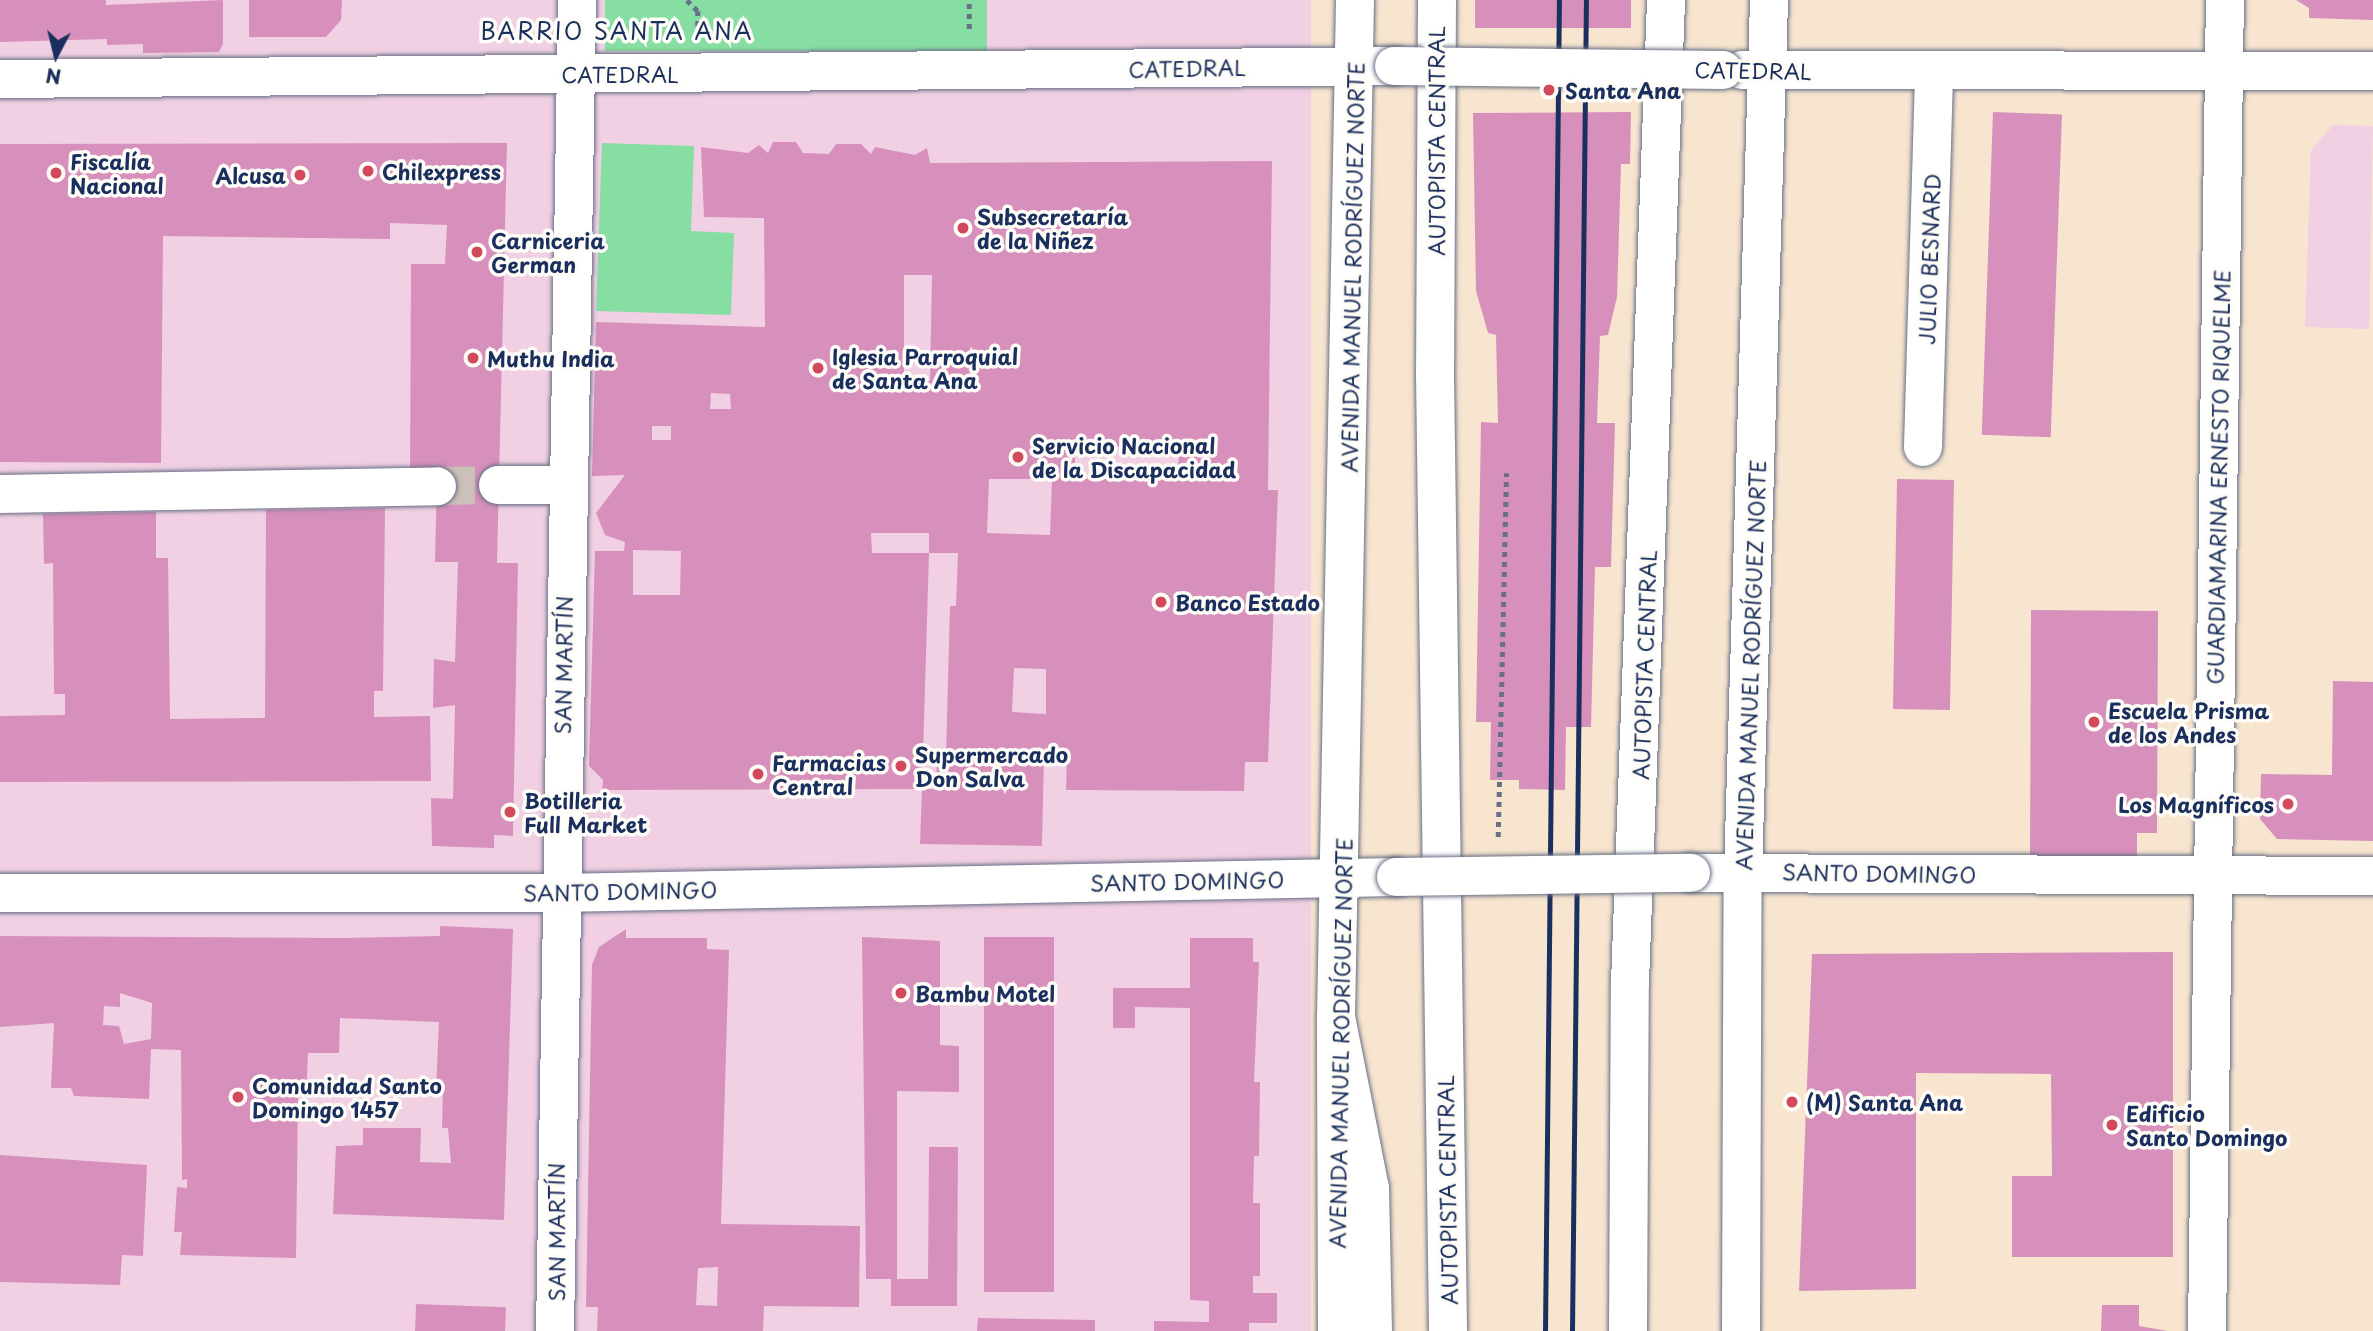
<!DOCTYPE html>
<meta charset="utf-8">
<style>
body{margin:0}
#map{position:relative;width:2373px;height:1331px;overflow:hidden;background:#f7e5cf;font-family:"Playpen Sans",sans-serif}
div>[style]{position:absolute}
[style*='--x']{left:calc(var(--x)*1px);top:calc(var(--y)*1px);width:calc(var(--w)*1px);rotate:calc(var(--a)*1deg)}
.built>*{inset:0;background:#f1d0e3;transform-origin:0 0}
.green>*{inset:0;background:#87dea2;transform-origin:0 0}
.building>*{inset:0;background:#d790bb;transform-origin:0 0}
.minor-tunnel>*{height:38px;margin-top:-19px;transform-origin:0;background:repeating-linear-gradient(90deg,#cbc1b8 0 38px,transparent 0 57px)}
.path>*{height:4.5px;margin-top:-2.25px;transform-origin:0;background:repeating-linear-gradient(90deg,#686f86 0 5px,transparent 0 10px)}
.roads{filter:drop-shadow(0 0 2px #686f86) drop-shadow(0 0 2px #686f86)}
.minor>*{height:38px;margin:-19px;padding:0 19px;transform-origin:19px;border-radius:19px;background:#fff}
.major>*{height:38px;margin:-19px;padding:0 19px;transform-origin:19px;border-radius:19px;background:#fff}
.highway>*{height:38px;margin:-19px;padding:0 19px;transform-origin:19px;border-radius:19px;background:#fff}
.rail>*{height:5px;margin:-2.5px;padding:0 2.5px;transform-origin:2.5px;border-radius:2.5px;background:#1b2f5e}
.bridges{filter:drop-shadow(0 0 2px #686f86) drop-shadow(0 0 2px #686f86)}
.minor-bridge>*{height:38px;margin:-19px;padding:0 19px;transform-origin:19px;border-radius:19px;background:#fff}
.major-bridge>*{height:38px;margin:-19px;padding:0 19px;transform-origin:19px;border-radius:19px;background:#fff}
.dots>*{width:19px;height:19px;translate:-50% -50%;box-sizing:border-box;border:4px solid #fdfcf7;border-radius:50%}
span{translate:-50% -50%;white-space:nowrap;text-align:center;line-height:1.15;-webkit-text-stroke:7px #fdfcf7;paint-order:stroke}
.street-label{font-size:21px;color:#1b2f5e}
.poi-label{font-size:21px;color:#1b2f5e;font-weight:700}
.left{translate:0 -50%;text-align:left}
.right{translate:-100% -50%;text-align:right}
.neighbourhood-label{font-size:23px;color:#1b2f5e;letter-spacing:2px}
.north{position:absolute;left:21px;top:21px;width:70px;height:70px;-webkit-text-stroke:5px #fdfcf7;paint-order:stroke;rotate:187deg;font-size:19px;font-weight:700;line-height:28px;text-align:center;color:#1b2f5e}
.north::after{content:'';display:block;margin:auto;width:24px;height:32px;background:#1b2f5e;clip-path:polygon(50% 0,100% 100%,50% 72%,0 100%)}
</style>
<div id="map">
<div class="built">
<i style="left:0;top:0;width:1311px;height:1331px"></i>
<i style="clip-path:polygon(2333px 125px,2373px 126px,2369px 329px,2305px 327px,2311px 150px)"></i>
</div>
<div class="green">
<i style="left:605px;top:0;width:382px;height:51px"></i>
<i style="clip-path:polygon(602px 143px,694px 146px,691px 231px,734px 233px,731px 315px,596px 311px)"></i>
</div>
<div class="building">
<i style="clip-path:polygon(0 0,106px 0,106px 5px,223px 0,223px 44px,219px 52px,143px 53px,143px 44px,107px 45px,107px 39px,0 42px)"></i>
<i style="clip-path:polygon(249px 0,342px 0,341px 20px,326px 37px,249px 37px)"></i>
<i style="left:1475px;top:0;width:156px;height:28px"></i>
<i style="clip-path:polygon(2296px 0,2373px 0,2373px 20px,2309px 18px,2309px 8px)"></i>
<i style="clip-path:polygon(1631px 112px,1630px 164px,1621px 164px,1617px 297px,1608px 335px,1600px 336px,1597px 423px,1615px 423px,1611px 567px,1595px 567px,1591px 727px,1566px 727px,1565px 790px,1519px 789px,1519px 780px,1490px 780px,1491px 722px,1476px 722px,1481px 422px,1498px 423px,1496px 335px,1488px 333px,1476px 291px,1473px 113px)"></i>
<i style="left:1993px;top:112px;width:69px;height:323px;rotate:2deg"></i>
<i style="clip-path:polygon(evenodd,773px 142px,796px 142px,803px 153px,829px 154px,836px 144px,861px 144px,871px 154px,875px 147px,915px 155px,927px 148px,930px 163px,1272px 161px,1268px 490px,1278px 490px,1268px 762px,1245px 762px,1244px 791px,1066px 790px,1067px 755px,1044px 753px,1042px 846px,920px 844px,922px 789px,936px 789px,937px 754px,946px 755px,950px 606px,956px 606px,958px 553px,929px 553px,922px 789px,602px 790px,603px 780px,589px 766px,595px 551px,624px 551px,625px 542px,605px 535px,596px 513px,625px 475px,592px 476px,596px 322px,765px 327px,764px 218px,704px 217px,701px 147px,748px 153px,759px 145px,768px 153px,773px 142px,904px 275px,932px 275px,930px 381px,904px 381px,904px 275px,773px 142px,711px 393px,730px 394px,731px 409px,710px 409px,711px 393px,773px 142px,652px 426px,671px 426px,671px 440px,652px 440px,652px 426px,773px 142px,1075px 447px,1179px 447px,1178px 479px,1075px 479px,1075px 447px,773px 142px,989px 479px,1052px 479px,1050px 535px,987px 533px,989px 479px,773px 142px,871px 533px,929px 533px,929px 553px,872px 553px,871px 533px,773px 142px,633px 550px,681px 551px,680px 595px,633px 595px,633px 550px,773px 142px,1014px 668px,1046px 669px,1046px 714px,1012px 712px,1014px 668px)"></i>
<i style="clip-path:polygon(507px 143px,497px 563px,518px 563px,513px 836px,494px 835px,494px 848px,432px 846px,431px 798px,453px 799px,455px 705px,433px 708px,434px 659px,455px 662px,458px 562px,435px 562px,437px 478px,410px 480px,411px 264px,445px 264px,447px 225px,390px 223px,390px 239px,163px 236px,161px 463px,0 462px,0 144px)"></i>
<i style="left:1897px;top:479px;width:57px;height:230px;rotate:1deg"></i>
<i style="clip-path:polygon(385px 508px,383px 691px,374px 691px,374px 717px,430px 716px,431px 781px,0 782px,0 716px,65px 715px,65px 694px,54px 694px,53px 563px,44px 564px,43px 514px,156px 512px,156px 558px,168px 558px,170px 719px,265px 718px,266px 510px)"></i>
<i style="clip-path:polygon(2031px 610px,2158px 611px,2157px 833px,2137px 833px,2137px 859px,2030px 859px)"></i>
<i style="clip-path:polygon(2333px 681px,2373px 682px,2373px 841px,2277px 839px,2260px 819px,2261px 774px,2332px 775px)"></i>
<i style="clip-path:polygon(evenodd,440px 926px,513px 929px,504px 1220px,333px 1214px,336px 1146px,363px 1145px,363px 1128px,421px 1128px,420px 1162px,451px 1163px,448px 1128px,442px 1128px,443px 1089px,436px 1089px,439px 1022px,340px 1018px,339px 1053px,308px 1053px,306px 1096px,298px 1095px,296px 1258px,180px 1255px,182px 1232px,174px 1232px,177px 1187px,187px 1188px,187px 1179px,182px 1180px,181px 1050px,151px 1049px,149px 1099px,74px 1096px,71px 1088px,51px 1088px,54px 1023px,0 1027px,0 936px,343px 938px,440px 936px,440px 926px,120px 993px,152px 1003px,151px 1039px,124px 1044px,119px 1026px,103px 1025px,104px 1006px,120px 1007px,120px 993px)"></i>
<i style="clip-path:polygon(evenodd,626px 929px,626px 938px,707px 938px,707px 949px,729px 950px,721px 1224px,860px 1226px,859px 1307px,764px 1306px,763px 1331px,597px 1331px,598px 1307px,586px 1307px,592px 965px,599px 947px,626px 929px,718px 1267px,717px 1306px,696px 1305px,698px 1268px,718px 1267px)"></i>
<i style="clip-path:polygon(862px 937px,940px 941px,940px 1045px,959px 1046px,959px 1092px,897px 1091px,897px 1279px,928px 1279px,929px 1147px,958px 1147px,957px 1306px,891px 1306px,891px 1279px,866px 1279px)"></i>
<i style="left:984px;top:937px;width:70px;height:355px"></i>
<i style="clip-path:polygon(1190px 938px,1253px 938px,1253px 962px,1259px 962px,1254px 1082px,1260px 1082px,1259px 1156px,1254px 1156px,1253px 1203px,1260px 1203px,1260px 1276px,1253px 1276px,1253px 1293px,1277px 1293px,1277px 1323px,1249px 1323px,1249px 1331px,1154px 1331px,1154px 1321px,1209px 1322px,1209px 1301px,1190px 1300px,1190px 1008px,1135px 1007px,1135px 1028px,1113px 1028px,1113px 988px,1190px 988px)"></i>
<i style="clip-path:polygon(2173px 952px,2173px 1257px,2012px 1257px,2012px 1176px,2052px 1176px,2051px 1074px,1916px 1073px,1916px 1289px,1799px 1291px,1812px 954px)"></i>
<i style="clip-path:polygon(0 1155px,147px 1165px,143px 1256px,122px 1255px,120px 1285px,0 1282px)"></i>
<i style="left:416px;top:1304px;width:90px;height:27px;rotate:2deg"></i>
<i style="clip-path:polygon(2102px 1305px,2139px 1305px,2139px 1326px,2168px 1331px,2101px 1331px)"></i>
<i style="clip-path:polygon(978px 1318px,1095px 1320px,1095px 1331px,977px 1331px)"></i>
</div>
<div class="minor-tunnel">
<i style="--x:437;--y:486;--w:61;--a:-0.9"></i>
</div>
<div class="path">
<i style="--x:687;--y:0;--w:16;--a:45"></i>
<i style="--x:698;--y:11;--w:22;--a:90"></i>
<i style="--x:969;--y:29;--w:29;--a:-90"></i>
<i style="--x:1498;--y:837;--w:364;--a:-88.7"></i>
</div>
<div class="roads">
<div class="minor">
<i style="--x:1923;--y:447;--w:376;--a:-88.3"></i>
<i style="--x:498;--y:485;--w:69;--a:0"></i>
<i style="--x:0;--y:494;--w:437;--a:-1"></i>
<i style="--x:1691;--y:873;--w:682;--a:0.25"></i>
<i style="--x:0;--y:893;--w:558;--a:0"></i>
<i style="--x:558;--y:893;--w:838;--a:-1.09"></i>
<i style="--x:555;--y:1331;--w:1331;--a:-89.05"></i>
<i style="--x:2207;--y:1331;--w:1331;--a:-89.23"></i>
</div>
<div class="major">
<i style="--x:1742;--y:70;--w:631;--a:0.09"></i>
<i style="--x:0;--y:79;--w:1394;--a:-0.53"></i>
<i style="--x:1337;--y:1331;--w:314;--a:-90.2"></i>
<i style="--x:1336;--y:1017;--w:1017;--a:-88.93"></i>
<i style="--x:1741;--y:1331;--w:459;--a:-89.8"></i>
<i style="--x:1743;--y:872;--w:872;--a:-88.29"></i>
</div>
<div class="highway">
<i style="--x:1437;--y:0;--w:374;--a:90.3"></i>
<i style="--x:1435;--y:374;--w:957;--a:89.22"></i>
<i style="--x:1336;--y:1017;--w:174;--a:78.8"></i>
<i style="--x:1370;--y:1188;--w:143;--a:88.8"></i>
<i style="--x:1628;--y:1331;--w:348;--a:-89.7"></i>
<i style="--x:1630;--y:983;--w:984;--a:-87.9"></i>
</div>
</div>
<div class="rail">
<i style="--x:1545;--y:1331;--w:1331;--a:-89.4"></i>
<i style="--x:1572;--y:1331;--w:1331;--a:-89.4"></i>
</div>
<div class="bridges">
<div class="minor-bridge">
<i style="--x:1396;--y:877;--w:295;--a:-0.8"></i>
</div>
<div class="major-bridge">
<i style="--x:1394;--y:66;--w:329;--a:0.7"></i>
</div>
</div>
<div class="dots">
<i style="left:1549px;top:90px;background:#d1495b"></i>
<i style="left:368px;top:171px;background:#d1495b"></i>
<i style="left:56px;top:173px;background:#d1495b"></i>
<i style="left:300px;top:175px;background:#d1495b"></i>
<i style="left:963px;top:228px;background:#d1495b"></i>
<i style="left:477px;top:252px;background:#d1495b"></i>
<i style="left:473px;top:358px;background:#d1495b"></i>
<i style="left:818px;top:368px;background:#d1495b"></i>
<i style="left:1018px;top:457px;background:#d1495b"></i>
<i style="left:1161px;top:602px;background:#d1495b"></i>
<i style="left:2094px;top:722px;background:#d1495b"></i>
<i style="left:901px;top:766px;background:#d1495b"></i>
<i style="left:758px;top:774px;background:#d1495b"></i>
<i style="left:2288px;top:804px;background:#d1495b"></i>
<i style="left:510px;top:812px;background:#d1495b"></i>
<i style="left:901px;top:993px;background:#d1495b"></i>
<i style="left:238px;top:1097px;background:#d1495b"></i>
<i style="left:1792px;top:1102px;background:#d1495b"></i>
<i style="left:2112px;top:1125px;background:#d1495b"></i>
</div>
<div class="street-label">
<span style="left:1187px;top:68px;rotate:-1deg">CATEDRAL</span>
<span style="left:1753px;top:70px;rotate:1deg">CATEDRAL</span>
<span style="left:620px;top:74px">CATEDRAL</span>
<span style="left:1436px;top:141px;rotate:-90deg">AUTOPISTA CENTRAL</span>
<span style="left:1929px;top:259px;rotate:-88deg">JULIO BESNARD</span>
<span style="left:1352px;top:267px;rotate:-89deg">AVENIDA MANUEL RODRÍGUEZ NORTE</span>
<span style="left:2218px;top:477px;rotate:-89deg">GUARDIAMARINA ERNESTO RIQUELME</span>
<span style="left:563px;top:665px;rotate:-89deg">SAN MARTÍN</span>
<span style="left:1644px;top:665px;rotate:-88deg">AUTOPISTA CENTRAL</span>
<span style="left:1750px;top:665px;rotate:-88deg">AVENIDA MANUEL RODRÍGUEZ NORTE</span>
<span style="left:1879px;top:873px;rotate:1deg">SANTO DOMINGO</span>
<span style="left:1187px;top:881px;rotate:-1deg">SANTO DOMINGO</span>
<span style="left:620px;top:891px;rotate:-1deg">SANTO DOMINGO</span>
<span style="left:1340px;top:1043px;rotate:-89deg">AVENIDA MANUEL RODRÍGUEZ NORTE</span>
<span style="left:1447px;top:1190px;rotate:-91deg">AUTOPISTA CENTRAL</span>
<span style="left:556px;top:1232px;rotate:-90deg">SAN MARTÍN</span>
</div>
<div class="poi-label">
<span class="left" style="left:1565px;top:90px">Santa Ana</span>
<span class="left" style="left:70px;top:173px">Fiscalía<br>Nacional</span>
<span class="left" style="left:382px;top:171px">Chilexpress</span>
<span class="right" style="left:286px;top:175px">Alcusa</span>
<span class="left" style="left:977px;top:228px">Subsecretaría<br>de la Niñez</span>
<span class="left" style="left:491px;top:252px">Carniceria<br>German</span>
<span class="left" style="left:832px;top:368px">Iglesia Parroquial<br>de Santa Ana</span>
<span class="left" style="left:487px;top:358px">Muthu India</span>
<span class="left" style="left:1032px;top:457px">Servicio Nacional<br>de la Discapacidad</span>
<span class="left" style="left:1175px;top:602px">Banco Estado</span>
<span class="left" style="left:2108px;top:722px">Escuela Prisma<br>de los Andes</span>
<span class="left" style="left:915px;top:766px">Supermercado<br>Don Salva</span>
<span class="left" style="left:772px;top:774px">Farmacias<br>Central</span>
<span class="left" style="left:524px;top:812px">Botilleria<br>Full Market</span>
<span class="right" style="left:2274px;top:804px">Los Magníficos</span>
<span class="left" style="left:915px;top:993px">Bambu Motel</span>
<span class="left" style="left:252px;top:1097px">Comunidad Santo<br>Domingo 1457</span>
<span class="left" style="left:1806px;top:1102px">(M) Santa Ana</span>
<span class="left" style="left:2126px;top:1125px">Edificio<br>Santo Domingo</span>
</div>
<div class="neighbourhood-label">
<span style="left:617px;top:31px">BARRIO SANTA ANA</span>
</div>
<div class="north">N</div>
</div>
